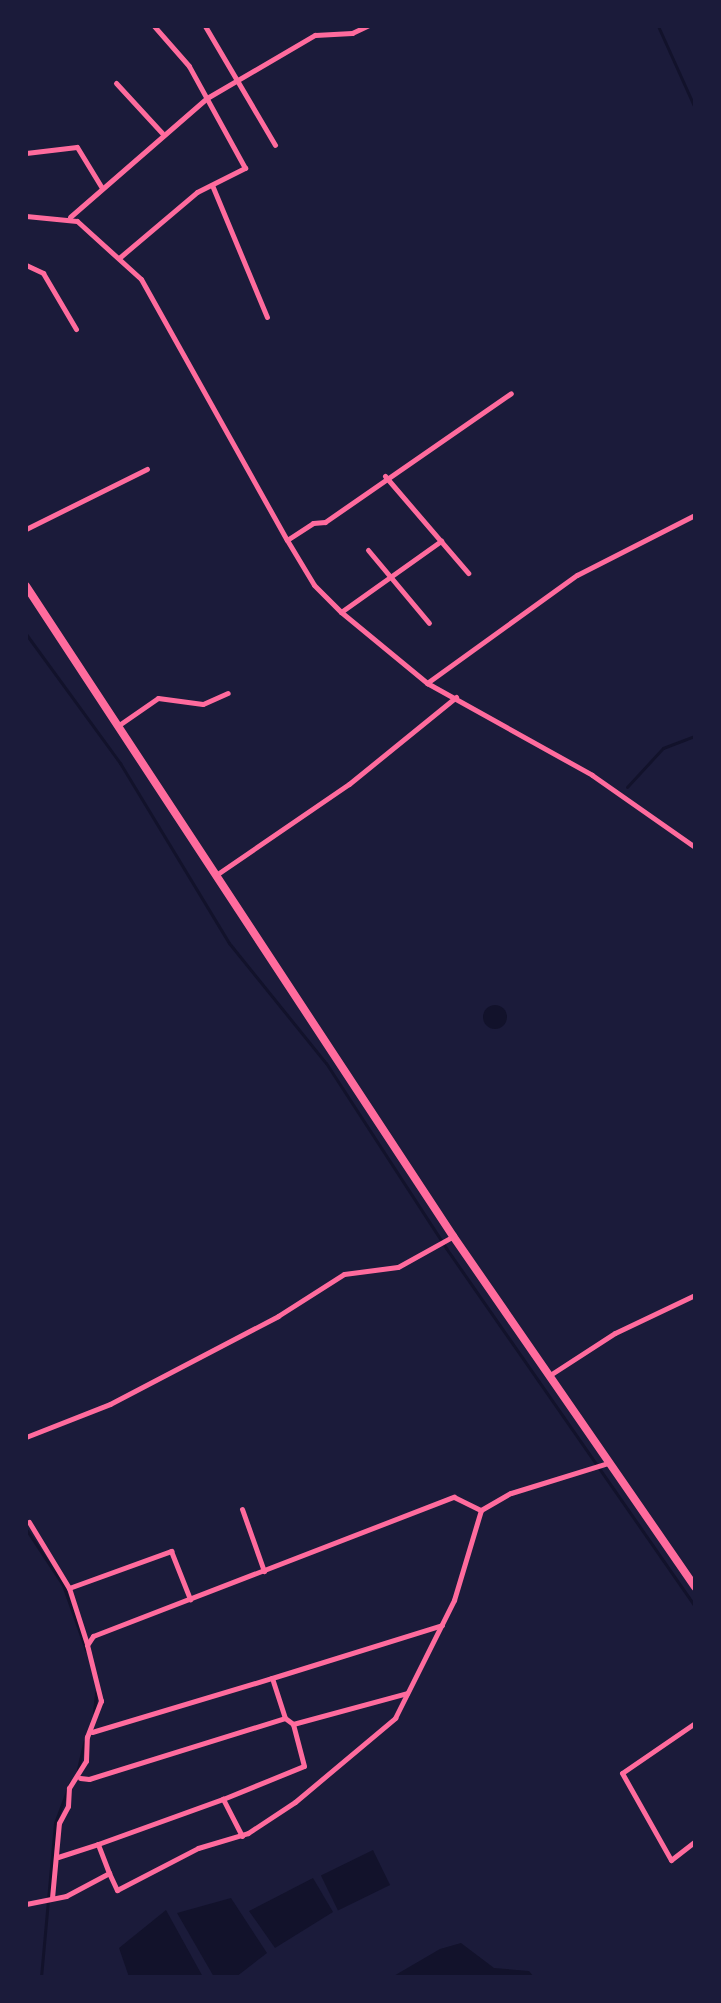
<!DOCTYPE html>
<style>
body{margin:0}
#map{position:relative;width:721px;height:2003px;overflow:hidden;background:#1b1b3a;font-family:"Roboto Serif",serif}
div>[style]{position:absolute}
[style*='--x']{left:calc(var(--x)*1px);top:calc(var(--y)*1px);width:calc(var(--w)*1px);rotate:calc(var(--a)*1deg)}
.water>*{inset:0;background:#12122b;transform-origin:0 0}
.round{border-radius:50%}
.stream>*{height:3px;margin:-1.5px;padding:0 1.5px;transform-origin:1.5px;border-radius:1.5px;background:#12122b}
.minor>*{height:5px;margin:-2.5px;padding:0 2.5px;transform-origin:2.5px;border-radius:2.5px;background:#ff6b9d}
.primary>*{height:8px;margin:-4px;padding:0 4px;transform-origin:4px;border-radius:4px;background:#ff6b9d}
span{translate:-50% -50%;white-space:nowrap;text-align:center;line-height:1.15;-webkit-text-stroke:6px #1b1b3a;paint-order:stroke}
.frame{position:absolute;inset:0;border:28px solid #1b1b3a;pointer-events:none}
</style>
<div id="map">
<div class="water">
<i class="round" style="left:483px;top:1005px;width:24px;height:24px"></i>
<i style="left:373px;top:1850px;width:39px;height:58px;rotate:64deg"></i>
<i style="clip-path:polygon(313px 1878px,333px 1912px,275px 1948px,249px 1911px)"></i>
<i style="clip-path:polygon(231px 1898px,267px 1953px,236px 1977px,214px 1977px,177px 1913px)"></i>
<i style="clip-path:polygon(166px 1910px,203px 1977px,129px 1977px,119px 1948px)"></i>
<i style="clip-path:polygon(461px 1943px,494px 1968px,529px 1971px,534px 1977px,392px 1977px,440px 1949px)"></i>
</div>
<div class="stream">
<i style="--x:658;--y:26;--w:90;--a:65.7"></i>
<i style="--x:26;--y:621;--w:7;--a:90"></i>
<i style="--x:26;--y:634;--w:160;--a:53.9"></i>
<i style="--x:120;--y:763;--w:210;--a:58.8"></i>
<i style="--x:229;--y:943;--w:154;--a:51.1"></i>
<i style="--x:326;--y:1063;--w:221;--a:57"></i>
<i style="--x:446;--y:1248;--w:436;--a:55.2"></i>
<i style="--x:627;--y:787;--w:53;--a:-47.3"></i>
<i style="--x:663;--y:748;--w:34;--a:-21"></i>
<i style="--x:26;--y:1529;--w:67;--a:56.5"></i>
<i style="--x:63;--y:1585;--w:69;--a:70.5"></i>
<i style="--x:94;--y:1712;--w:20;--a:-84"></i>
<i style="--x:78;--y:1769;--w:28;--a:-77"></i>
<i style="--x:41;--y:1977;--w:155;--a:-84.8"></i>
<i style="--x:55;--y:1823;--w:43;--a:-69.4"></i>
</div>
<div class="minor">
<i style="--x:205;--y:26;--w:138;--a:59.5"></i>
<i style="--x:116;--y:83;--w:68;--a:47.4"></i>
<i style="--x:26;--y:153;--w:51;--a:-6.7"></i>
<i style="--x:77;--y:147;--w:48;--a:58.6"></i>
<i style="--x:212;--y:185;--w:143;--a:67.4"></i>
<i style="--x:26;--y:216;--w:51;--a:5.6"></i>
<i style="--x:77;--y:221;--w:86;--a:42.2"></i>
<i style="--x:141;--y:279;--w:299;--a:60.8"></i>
<i style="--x:287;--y:540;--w:52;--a:59"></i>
<i style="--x:314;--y:585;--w:38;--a:45"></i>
<i style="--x:341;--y:612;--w:112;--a:39.5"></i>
<i style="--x:427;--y:683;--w:189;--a:29.1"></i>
<i style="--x:592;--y:775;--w:126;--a:35"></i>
<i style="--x:70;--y:217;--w:181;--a:-41"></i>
<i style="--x:207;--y:98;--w:125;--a:-30.3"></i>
<i style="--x:315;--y:35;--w:37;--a:-3"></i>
<i style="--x:352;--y:33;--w:17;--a:-25"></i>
<i style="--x:119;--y:258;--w:102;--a:-40.2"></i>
<i style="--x:197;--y:192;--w:54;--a:-26.6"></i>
<i style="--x:245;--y:168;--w:116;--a:-118.8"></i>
<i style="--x:189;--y:66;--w:53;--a:-131.2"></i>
<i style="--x:26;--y:265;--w:19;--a:25"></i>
<i style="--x:43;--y:273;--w:65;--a:59.5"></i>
<i style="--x:385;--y:476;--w:128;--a:49.4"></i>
<i style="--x:26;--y:529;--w:135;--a:-26.4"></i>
<i style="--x:287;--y:540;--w:31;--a:-33"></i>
<i style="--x:313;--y:523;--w:12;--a:-5"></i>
<i style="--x:325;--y:522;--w:226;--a:-34.7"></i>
<i style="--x:368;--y:550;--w:95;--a:50.1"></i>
<i style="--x:341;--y:612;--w:123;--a:-35.4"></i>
<i style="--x:427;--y:683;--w:185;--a:-35.8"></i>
<i style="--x:577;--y:575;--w:130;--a:-27"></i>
<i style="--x:119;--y:725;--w:47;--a:-34.7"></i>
<i style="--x:158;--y:698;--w:45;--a:7.6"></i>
<i style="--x:203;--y:704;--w:27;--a:-24"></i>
<i style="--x:216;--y:875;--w:161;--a:-34.4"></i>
<i style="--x:349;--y:784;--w:138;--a:-39.1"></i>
<i style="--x:550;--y:1375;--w:77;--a:-32.9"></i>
<i style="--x:615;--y:1333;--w:89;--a:-25.4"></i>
<i style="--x:26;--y:1437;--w:90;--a:-21.4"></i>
<i style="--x:110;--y:1404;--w:190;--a:-27.6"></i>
<i style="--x:278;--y:1316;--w:78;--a:-32.5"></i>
<i style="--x:344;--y:1274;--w:54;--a:-7.4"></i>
<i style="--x:398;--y:1267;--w:62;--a:-29.1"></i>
<i style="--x:242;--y:1509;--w:66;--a:70.5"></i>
<i style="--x:29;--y:1522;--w:77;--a:58.8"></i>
<i style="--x:87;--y:1644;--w:59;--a:-107.8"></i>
<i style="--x:69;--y:1588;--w:109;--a:-19.9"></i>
<i style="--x:171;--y:1551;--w:52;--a:68.4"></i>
<i style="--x:272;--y:1678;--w:178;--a:-17.3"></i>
<i style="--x:695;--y:1723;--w:88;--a:145.6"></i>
<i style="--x:622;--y:1773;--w:100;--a:60.6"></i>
<i style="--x:671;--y:1860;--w:31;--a:-38"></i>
<i style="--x:92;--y:1732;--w:188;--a:-16.7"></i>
<i style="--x:272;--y:1678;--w:42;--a:72"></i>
<i style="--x:80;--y:1778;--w:9;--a:6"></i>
<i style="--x:89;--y:1779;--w:205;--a:-17.3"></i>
<i style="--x:285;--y:1718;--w:10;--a:37"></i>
<i style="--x:293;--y:1724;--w:118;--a:-15.2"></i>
<i style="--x:242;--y:1836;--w:42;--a:-117.2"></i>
<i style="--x:223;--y:1799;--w:87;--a:-22.2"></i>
<i style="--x:304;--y:1766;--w:43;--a:-104.7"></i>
<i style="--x:58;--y:1857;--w:42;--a:-18"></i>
<i style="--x:109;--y:1873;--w:31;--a:-111"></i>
<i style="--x:98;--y:1844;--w:133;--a:-19.8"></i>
<i style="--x:52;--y:1898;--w:75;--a:-84.7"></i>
<i style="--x:59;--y:1823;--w:19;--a:-62"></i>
<i style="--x:68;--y:1806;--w:18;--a:-87"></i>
<i style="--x:69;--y:1788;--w:32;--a:-58"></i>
<i style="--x:86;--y:1761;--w:24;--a:-88"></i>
<i style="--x:87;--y:1737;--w:39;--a:-69"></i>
<i style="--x:101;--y:1701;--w:58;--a:-104"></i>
<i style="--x:87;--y:1645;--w:11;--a:-56"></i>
<i style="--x:93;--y:1636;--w:387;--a:-21.1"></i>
<i style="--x:454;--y:1497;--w:30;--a:26"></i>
<i style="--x:26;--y:1904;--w:41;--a:-11.3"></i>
<i style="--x:66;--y:1896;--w:49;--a:-28.1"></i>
<i style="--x:109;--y:1873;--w:19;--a:65"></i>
<i style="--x:117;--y:1890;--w:91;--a:-27.4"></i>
<i style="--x:198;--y:1848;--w:52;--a:-16.7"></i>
<i style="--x:248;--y:1833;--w:56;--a:-33.4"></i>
<i style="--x:295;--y:1802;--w:131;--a:-40"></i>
<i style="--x:395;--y:1718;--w:132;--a:-63.4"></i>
<i style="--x:454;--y:1600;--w:94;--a:-73.3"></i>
<i style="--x:481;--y:1510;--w:34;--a:-30"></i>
<i style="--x:511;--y:1493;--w:102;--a:-17.2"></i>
</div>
<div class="primary">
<i style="--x:26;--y:586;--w:778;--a:56.7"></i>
<i style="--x:453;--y:1236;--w:426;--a:55.4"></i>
</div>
<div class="frame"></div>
</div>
